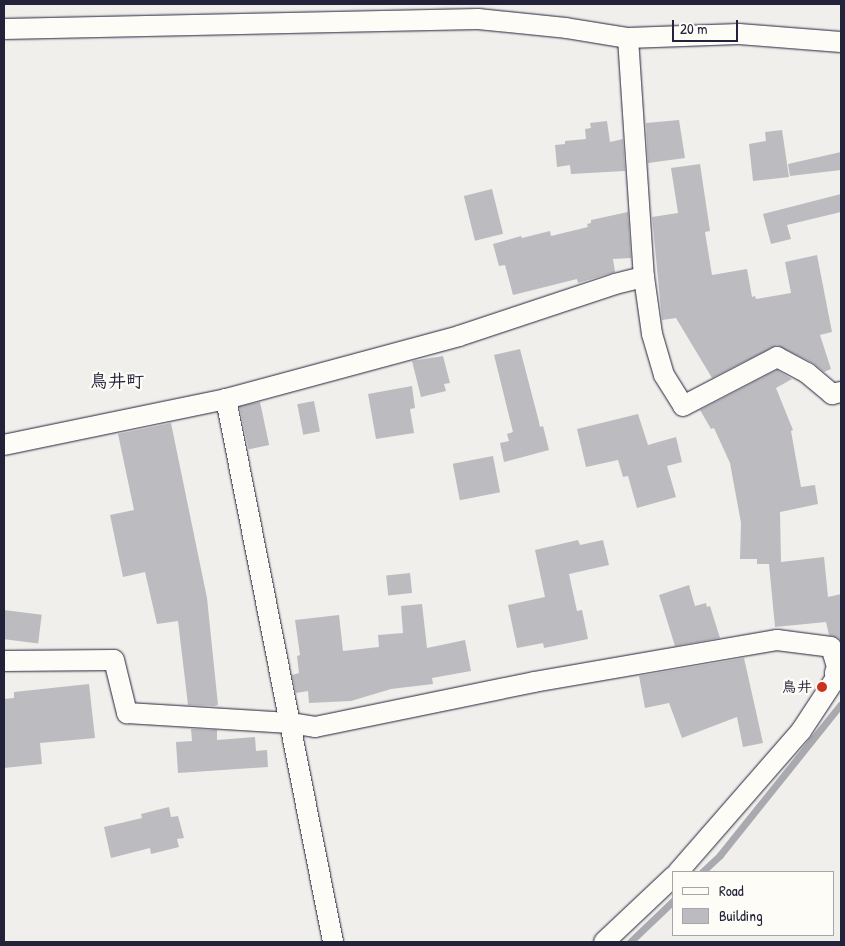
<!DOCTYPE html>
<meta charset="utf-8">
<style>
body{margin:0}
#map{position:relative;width:845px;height:946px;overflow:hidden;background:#f0efec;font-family:"Patrick Hand","Klee One",sans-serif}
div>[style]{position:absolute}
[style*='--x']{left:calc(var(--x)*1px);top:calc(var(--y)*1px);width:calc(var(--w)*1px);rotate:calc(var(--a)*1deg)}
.stream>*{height:7px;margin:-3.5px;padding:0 3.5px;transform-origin:3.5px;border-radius:3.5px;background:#a9a9b0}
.building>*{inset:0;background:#bcbcc0;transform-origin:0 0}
.roads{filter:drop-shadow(0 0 1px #22223b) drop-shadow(0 0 1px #22223b)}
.street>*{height:20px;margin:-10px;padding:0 10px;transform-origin:10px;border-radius:10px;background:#fdfcf7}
.secondary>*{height:28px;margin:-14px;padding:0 14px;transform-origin:14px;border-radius:14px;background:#fdfcf7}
.dots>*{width:14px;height:14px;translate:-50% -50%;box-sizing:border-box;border:2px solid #fdfcf7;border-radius:50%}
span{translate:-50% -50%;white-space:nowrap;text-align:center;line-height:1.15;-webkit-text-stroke:4.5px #fdfcf7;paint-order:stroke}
.poi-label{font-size:15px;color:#22223b;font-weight:700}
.right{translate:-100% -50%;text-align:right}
.quarter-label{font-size:18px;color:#22223b;font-weight:700}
.frame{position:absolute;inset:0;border:5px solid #22223b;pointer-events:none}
.legend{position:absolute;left:672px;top:871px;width:162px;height:65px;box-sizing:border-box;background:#fdfcf7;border:1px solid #a5a5ac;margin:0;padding:6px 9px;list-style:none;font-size:15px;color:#22223b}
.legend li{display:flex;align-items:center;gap:10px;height:25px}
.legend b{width:25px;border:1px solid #a5a5ac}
.scale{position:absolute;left:672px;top:20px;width:66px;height:22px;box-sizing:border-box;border:2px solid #22223b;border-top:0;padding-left:6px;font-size:15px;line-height:18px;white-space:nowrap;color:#22223b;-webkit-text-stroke:4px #fdfcf7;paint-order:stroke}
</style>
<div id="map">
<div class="stream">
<i style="--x:702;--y:872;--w:25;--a:-43"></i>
<i style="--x:720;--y:855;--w:193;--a:-51.3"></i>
<i style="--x:630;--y:942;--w:61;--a:-43.7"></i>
</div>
<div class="building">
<i style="clip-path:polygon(679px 120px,685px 158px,648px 163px,646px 123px)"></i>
<i style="clip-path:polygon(607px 121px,610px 142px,623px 139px,625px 171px,571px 174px,570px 165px,557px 167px,555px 145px,565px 144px,565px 141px,586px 139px,585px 129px,591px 128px,590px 123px)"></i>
<i style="clip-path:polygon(782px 130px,789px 177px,753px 181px,749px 144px,766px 141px,765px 132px)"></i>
<i style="clip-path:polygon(841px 152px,841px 170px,790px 176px,788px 164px)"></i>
<i style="clip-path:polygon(700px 164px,710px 231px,705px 232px,712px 275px,747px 269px,752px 297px,755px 296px,756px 299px,791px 293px,785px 262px,817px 255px,832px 332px,820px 335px,831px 369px,824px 372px,813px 363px,777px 345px,712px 378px,676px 318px,662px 320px,652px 217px,678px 213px,671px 168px)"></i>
<i style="left:492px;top:189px;width:46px;height:29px;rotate:76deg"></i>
<i style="clip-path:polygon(841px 194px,841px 212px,787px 225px,791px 239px,771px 244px,763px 214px)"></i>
<i style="clip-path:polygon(628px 212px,631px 258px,613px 259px,615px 272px,585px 281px,578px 283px,577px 279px,513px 295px,505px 265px,499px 266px,493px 244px,521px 236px,522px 238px,550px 231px,551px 236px,588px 227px,587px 224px,591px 223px,591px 220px)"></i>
<i style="clip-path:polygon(520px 349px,539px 422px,540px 427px,543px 426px,549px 450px,504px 462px,500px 443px,509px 441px,507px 434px,513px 432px,494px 355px)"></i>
<i style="clip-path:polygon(443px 356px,450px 383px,444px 384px,446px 391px,421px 397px,412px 361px)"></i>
<i style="clip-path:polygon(777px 370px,792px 379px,776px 388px,793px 430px,791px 431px,801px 487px,815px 485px,818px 504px,780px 512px,781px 562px,824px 557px,828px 597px,841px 594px,841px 642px,838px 638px,829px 635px,826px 622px,775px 627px,769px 564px,757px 564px,757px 559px,740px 559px,741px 523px,730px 463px,714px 428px,711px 429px,700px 410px)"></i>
<i style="clip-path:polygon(412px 386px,415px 408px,410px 409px,414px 433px,376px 439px,368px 394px)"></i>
<i style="left:314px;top:401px;width:31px;height:17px;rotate:79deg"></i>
<i style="left:260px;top:402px;width:44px;height:21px;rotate:78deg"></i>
<i style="clip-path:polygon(638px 414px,648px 445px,676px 437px,682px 462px,667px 466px,676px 497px,637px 508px,628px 476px,623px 477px,618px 460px,586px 467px,577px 429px)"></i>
<i style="clip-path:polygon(171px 423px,207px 598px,218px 705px,214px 706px,188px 705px,178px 621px,157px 624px,145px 572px,123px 577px,110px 515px,134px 510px,118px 434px)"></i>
<i style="left:493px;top:456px;width:37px;height:41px;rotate:79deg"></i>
<i style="clip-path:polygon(578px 540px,580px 545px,603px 540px,609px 565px,569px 574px,577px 611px,582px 610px,588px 639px,544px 648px,543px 643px,517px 648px,508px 605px,545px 597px,535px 550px)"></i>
<i style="left:410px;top:573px;width:20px;height:24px;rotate:84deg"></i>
<i style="clip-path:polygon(689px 585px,695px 606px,706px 603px,707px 607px,710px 606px,720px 638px,675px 646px,659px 595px)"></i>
<i style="clip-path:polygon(422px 604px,427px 648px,465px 640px,471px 671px,432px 678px,433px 684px,391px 689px,351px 701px,309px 703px,308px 691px,296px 693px,292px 675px,299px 673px,297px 656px,300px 655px,295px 620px,339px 615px,343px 651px,379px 647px,378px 635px,403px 633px,401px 606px)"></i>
<i style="left:4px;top:610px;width:38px;height:29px;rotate:7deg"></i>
<i style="clip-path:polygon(744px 658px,763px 743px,743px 747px,737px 717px,682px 738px,669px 703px,645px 708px,639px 676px)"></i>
<i style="clip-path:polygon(89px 684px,95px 738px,40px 743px,42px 764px,4px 768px,4px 699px,14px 698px,14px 692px)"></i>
<i style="clip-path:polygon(191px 729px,217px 730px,217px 740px,255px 737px,256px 751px,267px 750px,268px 767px,178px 773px,176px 742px,192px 741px)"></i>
<i style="clip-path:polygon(169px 807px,171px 817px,178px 816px,184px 838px,177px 839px,179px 847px,151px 854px,150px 848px,111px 858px,104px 827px,142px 818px,141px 814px)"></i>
</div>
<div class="roads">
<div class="street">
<i style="--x:4;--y:29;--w:474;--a:-1.2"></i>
<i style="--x:478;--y:19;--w:88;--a:5.8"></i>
<i style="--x:566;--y:28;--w:63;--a:9.2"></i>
<i style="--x:628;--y:38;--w:111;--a:-2.1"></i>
<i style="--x:739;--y:34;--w:102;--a:4.5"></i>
<i style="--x:628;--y:38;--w:240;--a:86.2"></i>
<i style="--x:644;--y:277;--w:58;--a:82"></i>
<i style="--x:652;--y:334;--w:43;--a:73.7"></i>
<i style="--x:664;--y:375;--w:36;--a:58"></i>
<i style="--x:683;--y:406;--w:106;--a:-27.5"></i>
<i style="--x:777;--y:357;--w:34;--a:28"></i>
<i style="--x:807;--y:373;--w:33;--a:40"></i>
<i style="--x:832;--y:394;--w:9;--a:-13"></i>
<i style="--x:226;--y:399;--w:553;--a:78.85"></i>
<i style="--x:4;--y:445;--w:227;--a:-11.7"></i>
<i style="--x:226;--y:399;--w:241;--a:-15.1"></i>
<i style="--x:459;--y:336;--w:164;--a:-18.4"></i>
<i style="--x:615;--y:284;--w:30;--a:-14"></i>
<i style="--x:4;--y:661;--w:110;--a:-0.5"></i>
<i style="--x:114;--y:660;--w:55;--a:76.2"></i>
<i style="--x:127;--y:713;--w:163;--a:3.5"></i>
<i style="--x:290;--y:723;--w:25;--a:9"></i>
<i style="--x:315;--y:727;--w:224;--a:-11.6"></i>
<i style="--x:534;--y:682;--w:247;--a:-9.8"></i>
<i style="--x:777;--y:640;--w:54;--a:7.4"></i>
<i style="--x:831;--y:647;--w:27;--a:73"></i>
<i style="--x:678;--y:872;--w:187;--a:-48.9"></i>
<i style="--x:801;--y:731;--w:73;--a:-56.7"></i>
<i style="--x:604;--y:942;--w:96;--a:-43.3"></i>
</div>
<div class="secondary">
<i style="--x:839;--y:673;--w:2;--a:27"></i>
</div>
</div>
<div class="dots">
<i style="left:822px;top:687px;background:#c8321e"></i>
</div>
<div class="poi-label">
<span class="right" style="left:812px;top:687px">鳥井</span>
</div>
<div class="quarter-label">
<span style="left:117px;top:381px">鳥井町</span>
</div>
<div class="frame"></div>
<ul class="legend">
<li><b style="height:6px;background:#fdfcf7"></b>Road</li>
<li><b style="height:14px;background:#bcbcc0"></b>Building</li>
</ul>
<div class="scale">20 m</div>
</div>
